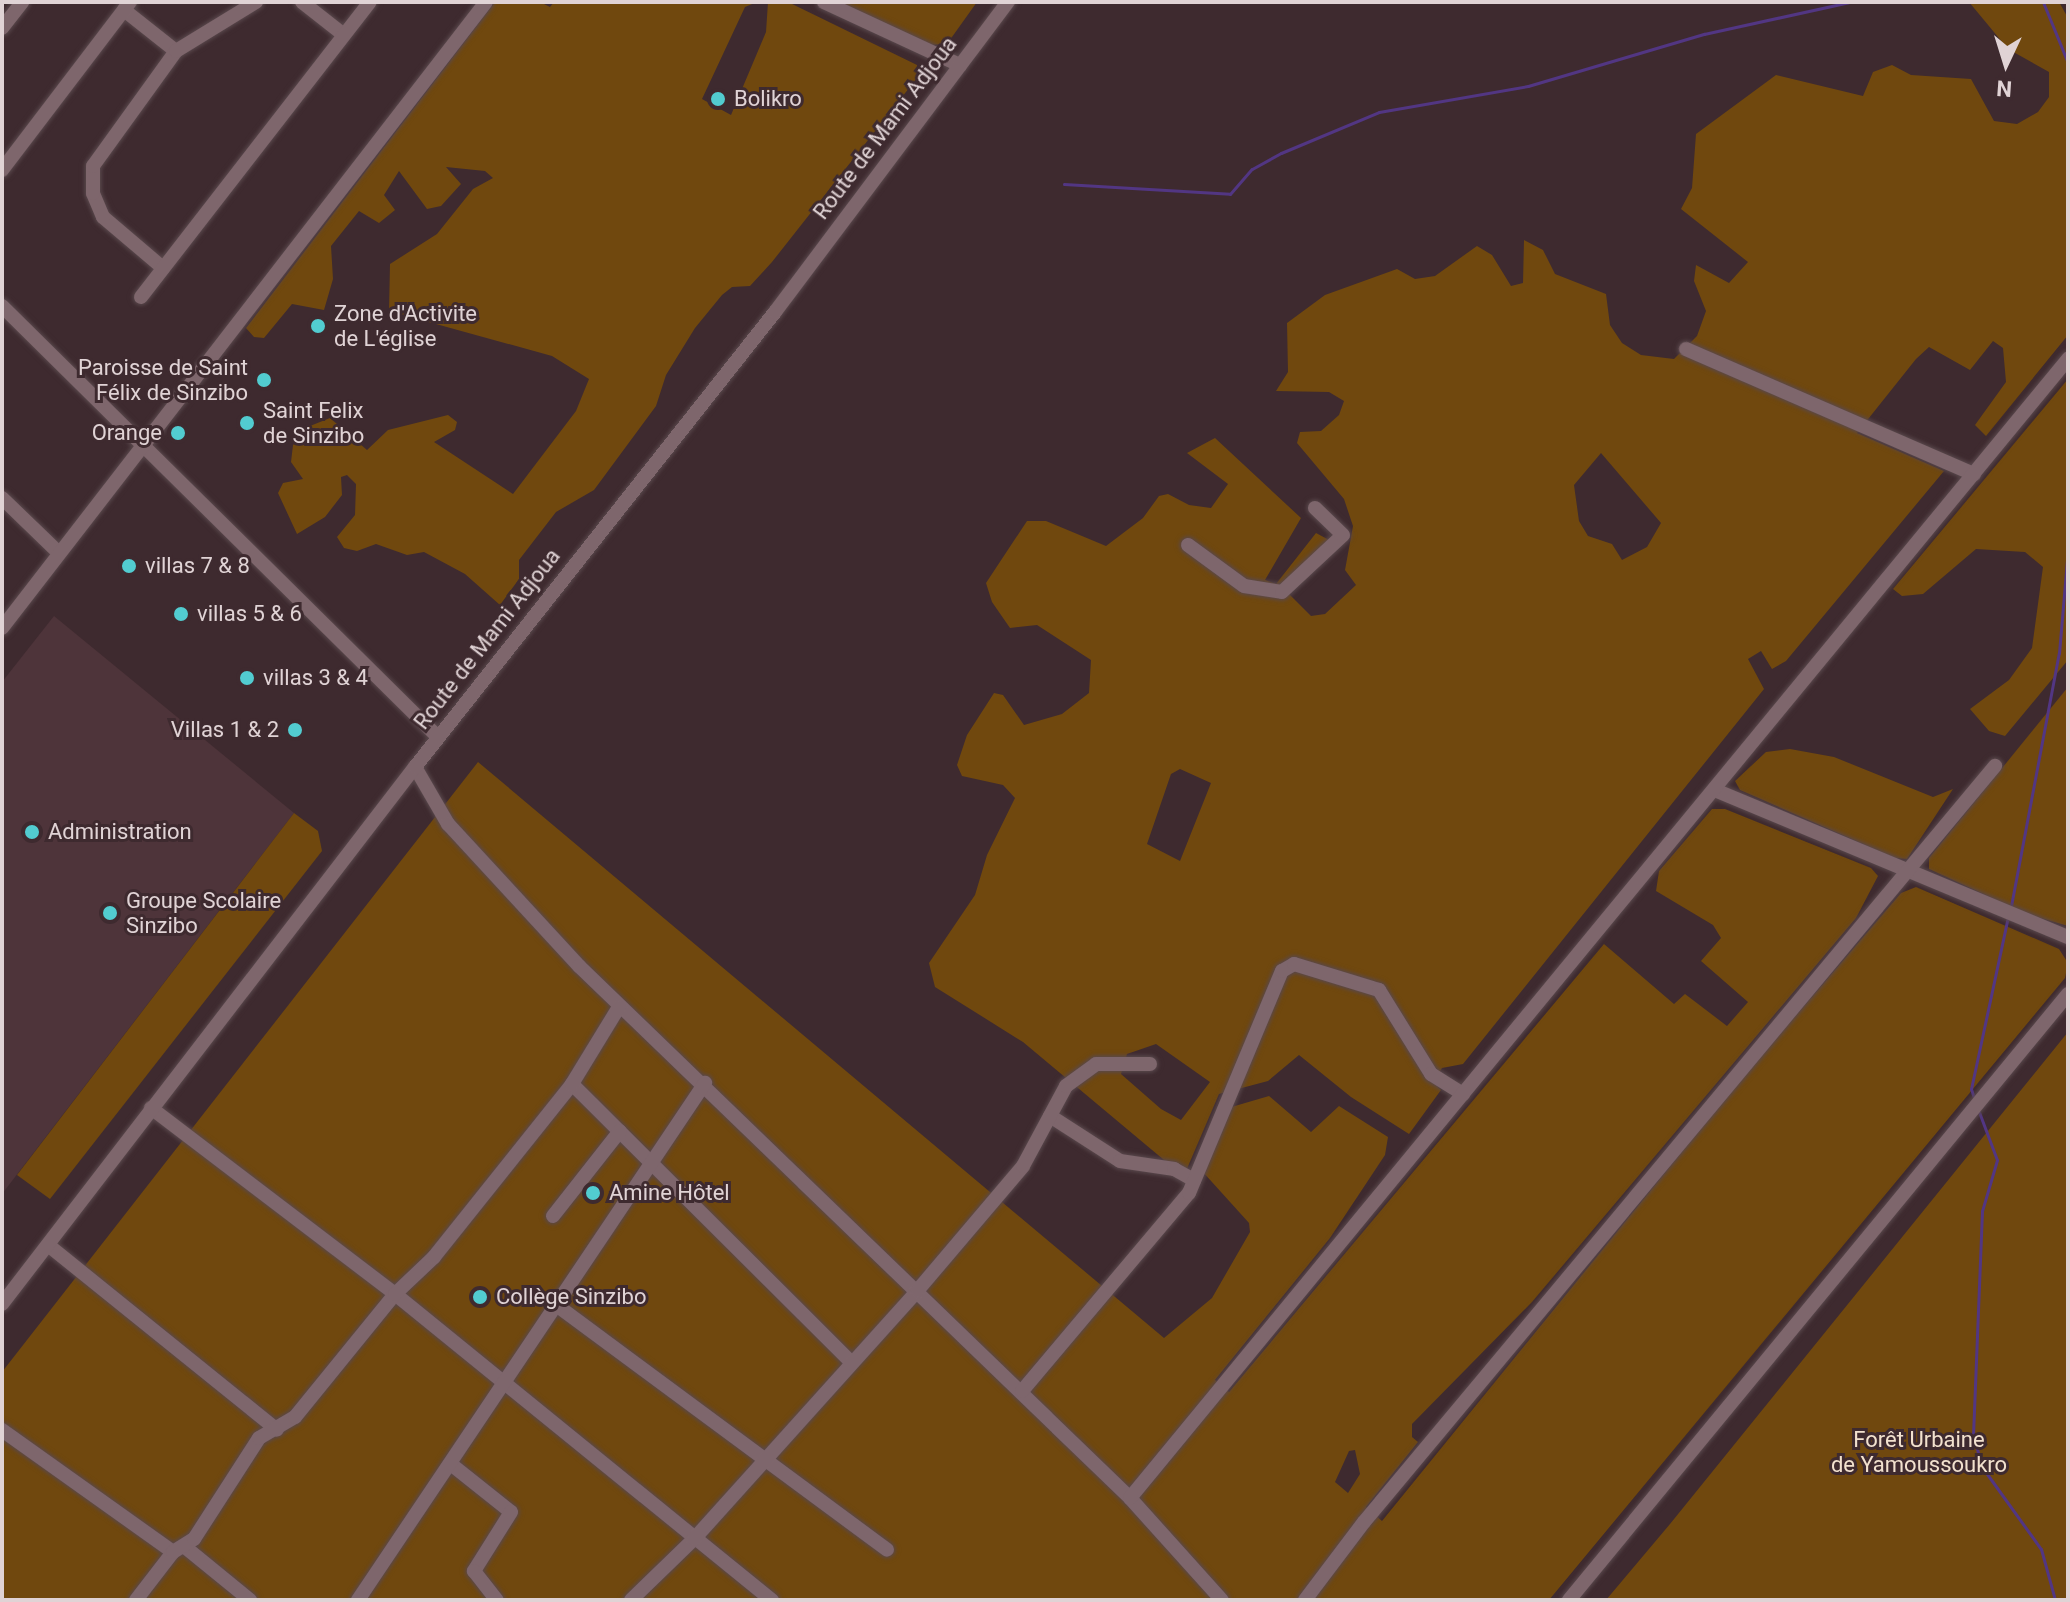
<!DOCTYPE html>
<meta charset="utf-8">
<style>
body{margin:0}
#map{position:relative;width:2070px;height:1602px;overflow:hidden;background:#3e2a2f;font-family:Roboto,sans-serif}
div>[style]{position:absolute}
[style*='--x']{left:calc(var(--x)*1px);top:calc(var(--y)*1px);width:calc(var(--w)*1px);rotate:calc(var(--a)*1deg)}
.built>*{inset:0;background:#4e343a}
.green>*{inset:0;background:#70480e}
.stream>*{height:3px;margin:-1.5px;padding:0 1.5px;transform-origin:1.5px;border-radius:1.5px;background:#523683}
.roads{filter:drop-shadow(0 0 2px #59484c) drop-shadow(0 0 2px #59484c)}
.minor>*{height:14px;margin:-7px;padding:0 7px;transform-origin:7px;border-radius:7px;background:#7e666c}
.dots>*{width:22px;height:22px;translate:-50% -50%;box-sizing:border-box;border:4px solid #3e2a2f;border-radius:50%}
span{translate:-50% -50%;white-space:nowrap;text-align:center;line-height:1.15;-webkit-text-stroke:6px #3e2a2f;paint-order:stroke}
.poi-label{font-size:22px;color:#e0d3d5}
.left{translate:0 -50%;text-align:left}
.right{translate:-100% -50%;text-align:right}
.street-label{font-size:22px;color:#e0d3d5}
.park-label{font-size:22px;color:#f2e1ce}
.frame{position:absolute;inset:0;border:4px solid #e0d3d5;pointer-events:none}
.north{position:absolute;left:1966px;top:24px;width:80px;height:80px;-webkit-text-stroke:6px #3e2a2f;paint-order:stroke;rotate:184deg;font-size:22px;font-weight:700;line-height:32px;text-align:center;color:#e0d3d5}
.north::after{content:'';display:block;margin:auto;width:28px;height:36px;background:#e0d3d5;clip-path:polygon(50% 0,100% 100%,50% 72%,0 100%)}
</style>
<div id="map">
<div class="built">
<i style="clip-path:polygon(54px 616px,294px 813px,2px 1194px,2px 682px)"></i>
</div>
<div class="green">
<i style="clip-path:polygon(495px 2px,540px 2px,550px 7px,554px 2px,757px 2px,745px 7px,702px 99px,731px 115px,766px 32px,768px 2px,788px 2px,917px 65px,917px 78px,772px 262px,750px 286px,732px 287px,722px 295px,695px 328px,666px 375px,656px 406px,594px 490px,556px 512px,519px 560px,519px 579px,500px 605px,465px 574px,424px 552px,407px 555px,376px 544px,357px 551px,344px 548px,337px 537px,355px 515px,356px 484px,347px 475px,341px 477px,342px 495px,325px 517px,297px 534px,278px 493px,283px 483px,303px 479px,291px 462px,293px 445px,310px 426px,330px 418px,367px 450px,388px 430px,448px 415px,457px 422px,455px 430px,434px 442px,513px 494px,576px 411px,589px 379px,552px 356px,389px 311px,390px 264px,437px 234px,473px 189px,493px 178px,485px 171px,446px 167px,461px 184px,441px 206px,427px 209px,399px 171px,384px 195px,395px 210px,379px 223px,359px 211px,331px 246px,333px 279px,324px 310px,292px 304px,264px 338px,254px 337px,246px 328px)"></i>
<i style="clip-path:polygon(836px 2px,977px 2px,947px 44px,928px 45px)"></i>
<i style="clip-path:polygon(evenodd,1969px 2px,2059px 2px,2068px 18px,2068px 335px,1986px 436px,1975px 425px,2006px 382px,2003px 348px,1993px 341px,1970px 370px,1929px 347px,1916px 359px,1857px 433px,1944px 471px,1786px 661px,1772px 669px,1761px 651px,1748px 659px,1764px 689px,1463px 1064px,1442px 1068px,1433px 1082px,1441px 1090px,1409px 1134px,1351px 1097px,1299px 1055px,1268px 1081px,1219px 1094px,1186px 1171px,1164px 1160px,1023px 1042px,935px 987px,929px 963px,975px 895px,987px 855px,1015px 798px,1003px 785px,962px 776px,957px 765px,967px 735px,994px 693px,1003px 695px,1024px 725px,1062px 714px,1089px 693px,1091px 660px,1037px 625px,1010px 628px,992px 602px,986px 583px,1027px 521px,1046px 521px,1106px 546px,1143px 518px,1159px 496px,1168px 494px,1189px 505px,1211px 508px,1228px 484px,1187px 453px,1215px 438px,1301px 518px,1265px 580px,1276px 584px,1316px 533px,1331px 541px,1288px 593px,1311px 616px,1325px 614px,1356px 585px,1345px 570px,1353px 526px,1344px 499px,1297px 443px,1300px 432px,1321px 431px,1339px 415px,1344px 401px,1329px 392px,1276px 391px,1288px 372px,1287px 323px,1325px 295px,1397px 269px,1415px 279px,1435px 276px,1477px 246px,1492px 255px,1511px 286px,1523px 283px,1524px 240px,1543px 250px,1555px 274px,1606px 294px,1610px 325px,1622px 343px,1641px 355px,1674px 359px,1697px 336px,1706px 311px,1694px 281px,1696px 265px,1729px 283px,1748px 262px,1681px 209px,1692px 188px,1696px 134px,1776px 75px,1863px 96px,1873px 72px,1892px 65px,1911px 75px,1971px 79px,1994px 121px,2017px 124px,2038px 112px,2049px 97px,2049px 72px,2008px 49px,1969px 2px,1601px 453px,1661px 523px,1647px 547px,1622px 560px,1612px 544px,1588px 536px,1579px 521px,1574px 485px,1601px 453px,1969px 2px,1180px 769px,1211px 783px,1180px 861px,1147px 844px,1171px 774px,1180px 769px,1969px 2px,1156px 1044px,1210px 1082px,1181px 1120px,1161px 1109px,1121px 1074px,1127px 1054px,1156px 1044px)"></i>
<i style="clip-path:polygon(2068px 379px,2068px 660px,2005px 736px,1989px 731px,1970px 709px,2009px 680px,2032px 648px,2043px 567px,2025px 552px,1976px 549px,1923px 594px,1902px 596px,1893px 589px)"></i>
<i style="clip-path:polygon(2068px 687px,2068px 926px,2027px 914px,1929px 869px,1929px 858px)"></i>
<i style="clip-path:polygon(1790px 749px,1834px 757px,1933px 797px,1953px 789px,1907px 859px,1895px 858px,1740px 790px,1735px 781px,1766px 752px)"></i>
<i style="clip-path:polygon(evenodd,478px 762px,1164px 1338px,1212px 1298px,1250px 1232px,1249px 1223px,1202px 1171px,1228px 1108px,1269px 1096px,1311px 1132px,1339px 1106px,1388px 1137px,1385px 1155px,1330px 1238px,1215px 1380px,1229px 1392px,1604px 944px,1674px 1004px,1685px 994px,1727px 1026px,1748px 1002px,1701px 961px,1721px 938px,1713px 925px,1656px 891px,1659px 871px,1712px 809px,1725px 809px,1871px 868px,1878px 876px,1856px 918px,1532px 1302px,1412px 1424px,1412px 1437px,1418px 1442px,1366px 1507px,1382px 1521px,1733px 1089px,1901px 893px,1916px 887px,2059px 949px,2068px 963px,2065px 978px,1549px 1600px,2px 1600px,2px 1372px,478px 762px,1355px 1450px,1360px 1474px,1348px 1493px,1335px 1482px,1349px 1451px,1355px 1450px)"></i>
<i style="clip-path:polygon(294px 813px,318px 831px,322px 851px,50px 1199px,17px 1175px)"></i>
<i style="clip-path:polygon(2068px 1032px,2068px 1600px,1606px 1600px,1670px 1524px)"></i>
</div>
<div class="stream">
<i style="--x:2043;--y:2;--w:66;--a:67.7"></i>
<i style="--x:1064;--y:184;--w:166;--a:3.4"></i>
<i style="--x:1230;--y:194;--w:33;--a:-49"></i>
<i style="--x:1252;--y:169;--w:33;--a:-29"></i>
<i style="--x:1281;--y:153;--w:106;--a:-22.7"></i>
<i style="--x:1379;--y:112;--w:151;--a:-9.9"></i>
<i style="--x:1528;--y:86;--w:184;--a:-16.5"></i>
<i style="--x:1704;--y:34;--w:148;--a:-12.4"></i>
<i style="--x:2011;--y:906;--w:258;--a:-79.3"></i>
<i style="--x:2059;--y:653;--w:105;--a:-85.1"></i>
<i style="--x:1975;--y:1101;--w:13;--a:-108"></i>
<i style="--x:1971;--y:1089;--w:176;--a:-77.9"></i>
<i style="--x:1979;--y:1112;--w:51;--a:69.4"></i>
<i style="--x:1997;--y:1160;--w:53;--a:106.4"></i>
<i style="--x:1982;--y:1211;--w:224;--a:92.3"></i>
<i style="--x:1973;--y:1435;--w:33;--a:74"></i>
<i style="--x:1982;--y:1467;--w:101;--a:54.3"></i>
<i style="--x:2041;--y:1549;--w:53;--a:74.6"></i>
</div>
<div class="roads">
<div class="minor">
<i style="--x:302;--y:2;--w:53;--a:38.2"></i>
<i style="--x:824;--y:2;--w:150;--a:24.9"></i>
<i style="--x:124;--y:10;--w:66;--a:38.3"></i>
<i style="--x:2;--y:28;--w:33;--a:-52"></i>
<i style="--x:2;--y:170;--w:211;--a:-52.7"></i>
<i style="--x:163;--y:268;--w:79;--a:-139.6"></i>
<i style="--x:103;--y:217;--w:26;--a:-113"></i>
<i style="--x:93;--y:193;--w:27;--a:-90"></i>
<i style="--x:93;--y:166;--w:142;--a:-54.2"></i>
<i style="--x:176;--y:51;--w:94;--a:-31.5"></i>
<i style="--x:141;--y:297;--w:373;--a:-52.2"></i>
<i style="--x:2;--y:306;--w:613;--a:44.67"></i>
<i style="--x:1686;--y:349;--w:314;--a:23.5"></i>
<i style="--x:2;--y:498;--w:79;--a:44"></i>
<i style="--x:1188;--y:545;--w:69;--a:36.2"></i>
<i style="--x:1244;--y:586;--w:38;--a:9"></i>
<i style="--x:1282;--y:592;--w:83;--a:-43.1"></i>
<i style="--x:1343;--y:535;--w:39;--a:-136"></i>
<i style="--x:2;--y:628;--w:791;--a:-52.29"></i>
<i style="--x:415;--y:767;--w:66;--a:59.9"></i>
<i style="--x:448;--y:824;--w:193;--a:47.3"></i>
<i style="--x:579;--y:966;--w:766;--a:43.99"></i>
<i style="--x:1130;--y:1498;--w:137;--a:48"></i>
<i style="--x:1717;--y:791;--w:380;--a:22.6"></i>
<i style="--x:572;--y:1084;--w:394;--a:44.9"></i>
<i style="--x:151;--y:1108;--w:307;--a:37.3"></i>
<i style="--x:395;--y:1294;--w:486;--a:39.1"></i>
<i style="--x:1050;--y:1116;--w:83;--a:32.7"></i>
<i style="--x:1120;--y:1161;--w:55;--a:8.4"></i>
<i style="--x:1174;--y:1169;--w:23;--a:29"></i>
<i style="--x:553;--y:1216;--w:108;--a:-51.8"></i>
<i style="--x:48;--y:1245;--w:294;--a:38.9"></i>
<i style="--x:2;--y:1304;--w:677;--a:-52.44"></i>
<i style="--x:415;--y:767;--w:580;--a:-51.65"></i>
<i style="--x:775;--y:312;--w:388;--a:-53.1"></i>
<i style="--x:559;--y:1307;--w:408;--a:36.5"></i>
<i style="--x:1022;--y:1391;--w:259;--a:-49.9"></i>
<i style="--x:1189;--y:1193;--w:241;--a:-67.3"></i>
<i style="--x:1282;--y:971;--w:14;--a:-30"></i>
<i style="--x:1294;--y:964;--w:89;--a:17"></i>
<i style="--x:1379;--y:990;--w:99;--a:58.2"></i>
<i style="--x:1431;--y:1074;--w:38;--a:32"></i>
<i style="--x:2;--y:1430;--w:210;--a:35.5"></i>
<i style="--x:452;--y:1465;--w:75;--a:38.5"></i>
<i style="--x:511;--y:1512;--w:70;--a:122.1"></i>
<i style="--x:474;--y:1571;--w:37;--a:52"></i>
<i style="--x:1130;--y:1498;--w:1476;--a:-50.53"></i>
<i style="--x:185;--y:1547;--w:84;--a:39.2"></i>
<i style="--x:136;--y:1600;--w:61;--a:-52.4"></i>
<i style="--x:173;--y:1552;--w:25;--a:-32"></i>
<i style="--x:194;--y:1539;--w:120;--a:-57.2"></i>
<i style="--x:259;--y:1438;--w:42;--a:-30.3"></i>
<i style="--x:295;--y:1417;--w:159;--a:-50.9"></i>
<i style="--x:395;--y:1294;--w:54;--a:-43.5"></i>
<i style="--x:434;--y:1257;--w:221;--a:-51.4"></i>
<i style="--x:572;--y:1084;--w:90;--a:-58.6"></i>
<i style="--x:358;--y:1600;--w:623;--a:-56.13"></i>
<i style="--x:631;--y:1600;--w:88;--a:-44.1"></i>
<i style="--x:694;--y:1539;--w:335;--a:-48"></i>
<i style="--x:918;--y:1290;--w:162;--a:-49.7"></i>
<i style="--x:1023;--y:1166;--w:91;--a:-61.7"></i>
<i style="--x:1066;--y:1086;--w:37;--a:-36"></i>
<i style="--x:1096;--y:1064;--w:54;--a:0"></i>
<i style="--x:1305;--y:1600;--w:98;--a:-52.9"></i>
<i style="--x:1364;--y:1522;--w:985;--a:-50.15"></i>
<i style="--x:1569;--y:1600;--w:785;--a:-50.53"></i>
</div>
</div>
<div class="dots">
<i style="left:718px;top:99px;background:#52ccd0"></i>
<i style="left:318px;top:326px;background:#52ccd0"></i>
<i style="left:264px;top:380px;background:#52ccd0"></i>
<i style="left:247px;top:423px;background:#52ccd0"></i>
<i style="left:178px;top:433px;background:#52ccd0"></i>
<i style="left:129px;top:566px;background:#52ccd0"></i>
<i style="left:181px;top:614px;background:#52ccd0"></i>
<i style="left:247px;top:678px;background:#52ccd0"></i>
<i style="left:295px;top:730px;background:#52ccd0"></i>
<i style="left:32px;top:832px;background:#52ccd0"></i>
<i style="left:110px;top:913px;background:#52ccd0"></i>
<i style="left:593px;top:1193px;background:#52ccd0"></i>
<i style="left:480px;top:1297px;background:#52ccd0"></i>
</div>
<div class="poi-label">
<span class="left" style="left:734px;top:99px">Bolikro</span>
<span class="left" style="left:334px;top:326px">Zone d'Activite<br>de L'église</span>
<span class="right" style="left:248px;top:380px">Paroisse de Saint<br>Félix de Sinzibo</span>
<span class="left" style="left:263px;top:423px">Saint Felix<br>de Sinzibo</span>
<span class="right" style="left:162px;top:433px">Orange</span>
<span class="left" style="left:145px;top:566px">villas 7 &amp; 8</span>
<span class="left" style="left:197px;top:614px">villas 5 &amp; 6</span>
<span class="left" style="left:263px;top:678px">villas 3 &amp; 4</span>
<span class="right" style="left:279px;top:730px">Villas 1 &amp; 2</span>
<span class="left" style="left:48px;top:832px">Administration</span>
<span class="left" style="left:126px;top:913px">Groupe Scolaire<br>Sinzibo</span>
<span class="left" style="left:609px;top:1193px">Amine Hôtel</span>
<span class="left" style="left:496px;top:1297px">Collège Sinzibo</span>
</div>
<div class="street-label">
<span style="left:885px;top:128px;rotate:-53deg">Route de Mami Adjoua</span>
<span style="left:487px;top:639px;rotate:-52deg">Route de Mami Adjoua</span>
</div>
<div class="park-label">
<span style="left:1919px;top:1452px">Forêt Urbaine<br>de Yamoussoukro</span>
</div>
<div class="frame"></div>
<div class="north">N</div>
</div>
